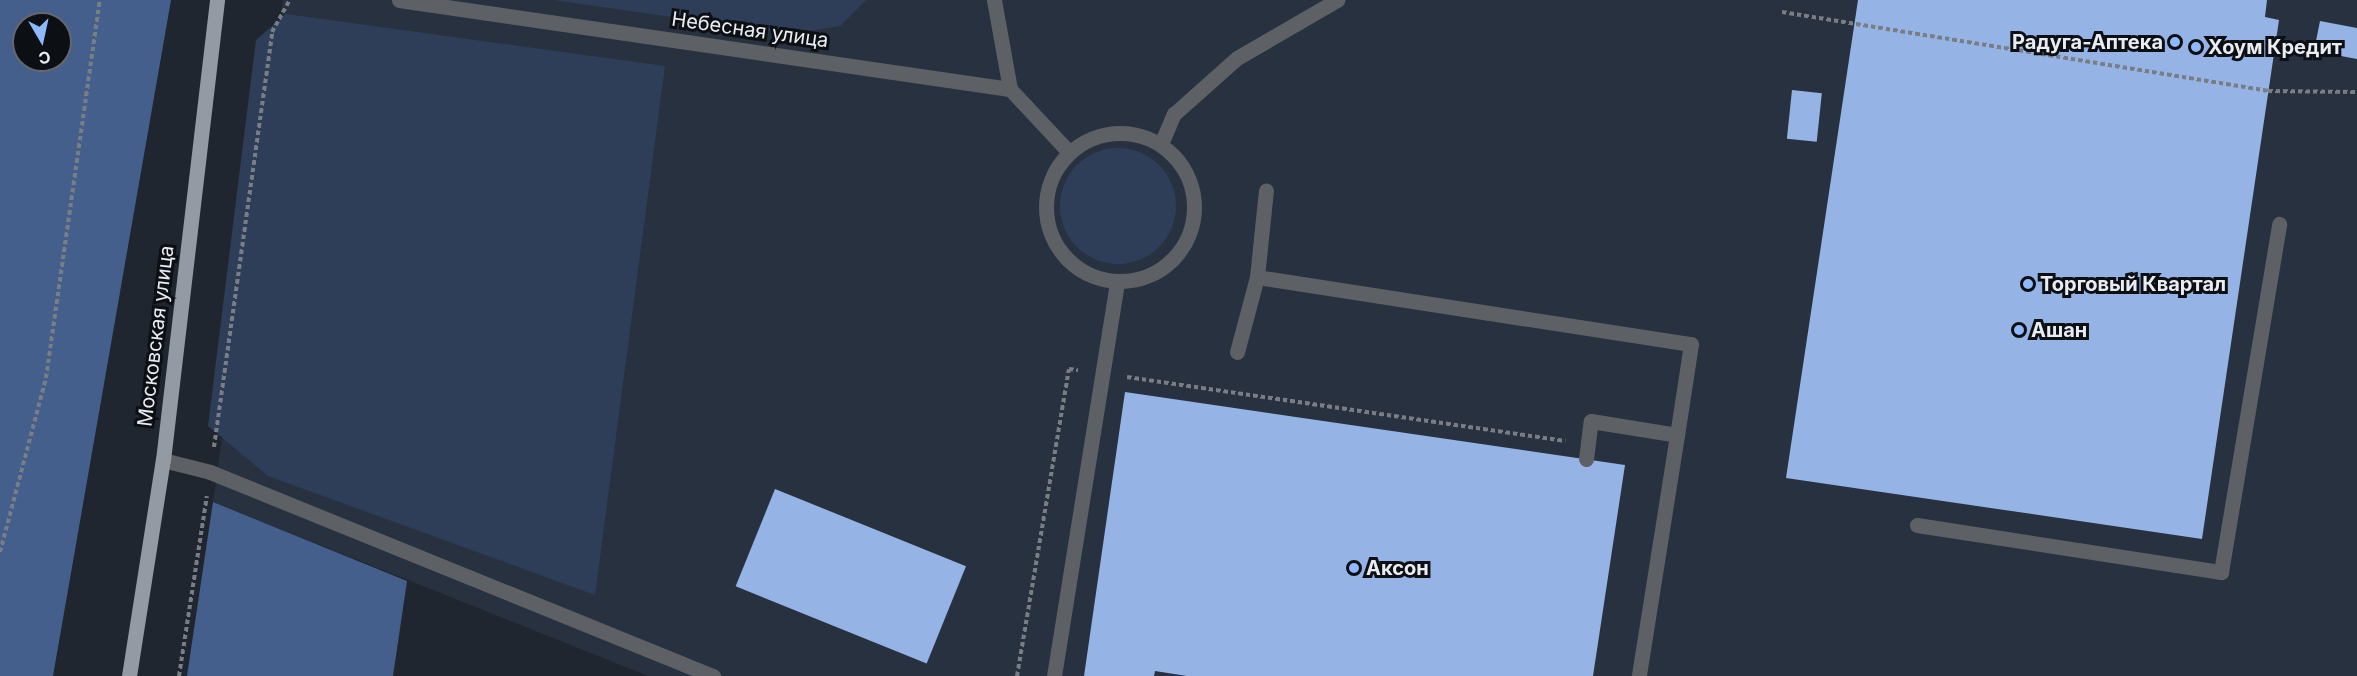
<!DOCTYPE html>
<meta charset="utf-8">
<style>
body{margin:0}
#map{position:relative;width:2357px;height:676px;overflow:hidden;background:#20262f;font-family:Inter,sans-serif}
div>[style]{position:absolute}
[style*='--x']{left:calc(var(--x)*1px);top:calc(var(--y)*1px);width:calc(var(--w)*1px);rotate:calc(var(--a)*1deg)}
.built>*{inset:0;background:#28313f}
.green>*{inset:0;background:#2e3e59}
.round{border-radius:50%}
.forest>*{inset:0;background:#445f8c}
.building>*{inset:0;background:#95b4e5;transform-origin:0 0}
.path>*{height:4px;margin-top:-2px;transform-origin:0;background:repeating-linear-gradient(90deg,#797e86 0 4.5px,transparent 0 7.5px)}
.lane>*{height:15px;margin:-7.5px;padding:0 7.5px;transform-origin:7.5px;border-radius:7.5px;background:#5d6065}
.street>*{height:15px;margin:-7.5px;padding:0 7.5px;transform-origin:7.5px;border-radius:7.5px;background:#5d6065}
.street>.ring{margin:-7.5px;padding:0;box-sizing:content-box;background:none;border:15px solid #5d6065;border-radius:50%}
.primary>*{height:15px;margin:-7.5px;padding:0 7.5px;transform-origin:7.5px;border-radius:7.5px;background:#949aa4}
.dots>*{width:16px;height:16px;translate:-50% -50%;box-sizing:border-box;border:3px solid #0c0f13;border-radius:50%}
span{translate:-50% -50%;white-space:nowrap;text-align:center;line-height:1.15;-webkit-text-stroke:6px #0c0f13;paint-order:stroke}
.street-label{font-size:20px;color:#e9edf3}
.poi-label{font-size:20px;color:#e9edf3;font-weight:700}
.right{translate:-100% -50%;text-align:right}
.left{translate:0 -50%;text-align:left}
.north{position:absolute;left:12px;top:12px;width:60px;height:60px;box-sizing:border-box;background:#0c0f13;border:2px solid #64686d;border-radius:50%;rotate:171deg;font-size:16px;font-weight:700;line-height:24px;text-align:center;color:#e9edf3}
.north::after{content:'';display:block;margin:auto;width:21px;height:27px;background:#8fb8fd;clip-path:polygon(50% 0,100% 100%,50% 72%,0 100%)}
</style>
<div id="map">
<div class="built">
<i style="clip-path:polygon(283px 0,2357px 0,2357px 676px,648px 676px,213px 502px)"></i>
</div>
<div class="green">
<i style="clip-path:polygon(554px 0,866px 0,840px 26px,791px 34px)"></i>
<i style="clip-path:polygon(286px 14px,665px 66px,595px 595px,268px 476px,208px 426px,256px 40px)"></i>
<i class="round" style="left:1060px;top:148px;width:116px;height:116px"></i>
</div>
<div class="forest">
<i style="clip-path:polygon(evenodd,0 0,171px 0,53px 676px,0 676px,0 0,24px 24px,60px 24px,60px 60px,24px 60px,24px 24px)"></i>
<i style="clip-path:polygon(213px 502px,407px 581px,393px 676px,187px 676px)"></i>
</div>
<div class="building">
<i style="clip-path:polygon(1858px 0,2267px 0,2265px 17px,2279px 20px,2202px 539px,1786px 478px)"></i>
<i style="clip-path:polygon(2320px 21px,2357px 28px,2357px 59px,2314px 51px)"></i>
<i style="left:1792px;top:90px;width:30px;height:49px;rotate:6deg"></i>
<i style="clip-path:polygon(1125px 392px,1625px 465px,1593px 676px,1187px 676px,1155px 671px,1154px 676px,1084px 676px)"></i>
<i style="left:775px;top:489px;width:206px;height:105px;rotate:22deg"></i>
</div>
<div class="path">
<i style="--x:1782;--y:12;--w:492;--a:9.2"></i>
<i style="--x:2268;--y:91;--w:89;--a:0.6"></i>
<i style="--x:1127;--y:377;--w:443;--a:8.3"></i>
<i style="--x:214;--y:447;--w:419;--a:-82"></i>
<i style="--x:272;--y:32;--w:37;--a:-61"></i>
<i style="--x:0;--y:552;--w:180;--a:-75.2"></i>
<i style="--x:46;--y:378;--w:382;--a:-81.9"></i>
<i style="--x:179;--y:676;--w:182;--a:-81.2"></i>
<i style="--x:1017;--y:676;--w:311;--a:-80.4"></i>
<i style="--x:1069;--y:369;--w:9;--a:6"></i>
</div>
<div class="lane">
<i style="--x:994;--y:0;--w:90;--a:79.8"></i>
<i style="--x:1257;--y:277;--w:87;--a:-84.1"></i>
<i style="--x:1237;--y:352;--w:78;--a:-75.1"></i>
<i style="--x:1257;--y:277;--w:439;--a:8.8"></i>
<i style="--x:1691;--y:344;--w:92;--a:98.7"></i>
<i style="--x:1586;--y:459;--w:38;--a:-83"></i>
<i style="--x:1591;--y:421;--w:87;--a:9.2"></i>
<i style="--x:1677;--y:435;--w:244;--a:99"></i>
<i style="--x:1917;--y:525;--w:308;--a:8.8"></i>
<i style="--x:2221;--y:572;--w:353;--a:-80.5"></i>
<i style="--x:1054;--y:676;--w:399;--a:-80.9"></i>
</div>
<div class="street">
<i style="--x:399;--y:0;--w:617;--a:8.29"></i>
<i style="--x:1010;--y:89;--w:86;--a:46.9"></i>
<i class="ring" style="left:1046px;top:133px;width:133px;height:133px"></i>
<i style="--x:1161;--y:144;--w:33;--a:-67"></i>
<i style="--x:1174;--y:114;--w:84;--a:-41.6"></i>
<i style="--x:1237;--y:58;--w:116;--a:-30.1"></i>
<i style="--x:163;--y:460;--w:49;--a:14.3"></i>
<i style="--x:210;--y:472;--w:543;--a:22.08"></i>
</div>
<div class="primary">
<i style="--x:129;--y:676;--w:219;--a:-81.1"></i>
<i style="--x:163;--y:460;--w:463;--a:-83.3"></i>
</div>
<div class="dots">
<i style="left:2175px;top:42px;background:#8fb8fd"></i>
<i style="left:2196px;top:47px;background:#8fb8fd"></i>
<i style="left:2028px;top:284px;background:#8fb8fd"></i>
<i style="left:2019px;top:330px;background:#8fb8fd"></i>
<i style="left:1354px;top:568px;background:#8fb8fd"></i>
</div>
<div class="street-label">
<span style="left:750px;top:30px;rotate:8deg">Небесная улица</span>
<span style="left:156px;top:336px;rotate:-83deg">Московская улица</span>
</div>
<div class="poi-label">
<span class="right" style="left:2163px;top:42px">Радуга-Аптека</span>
<span class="left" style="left:2208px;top:47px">Хоум Кредит</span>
<span class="left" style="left:2040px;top:284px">Торговый Квартал</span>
<span class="left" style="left:2031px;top:330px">Ашан</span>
<span class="left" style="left:1366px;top:568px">Аксон</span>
</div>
<div class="north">С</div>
</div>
